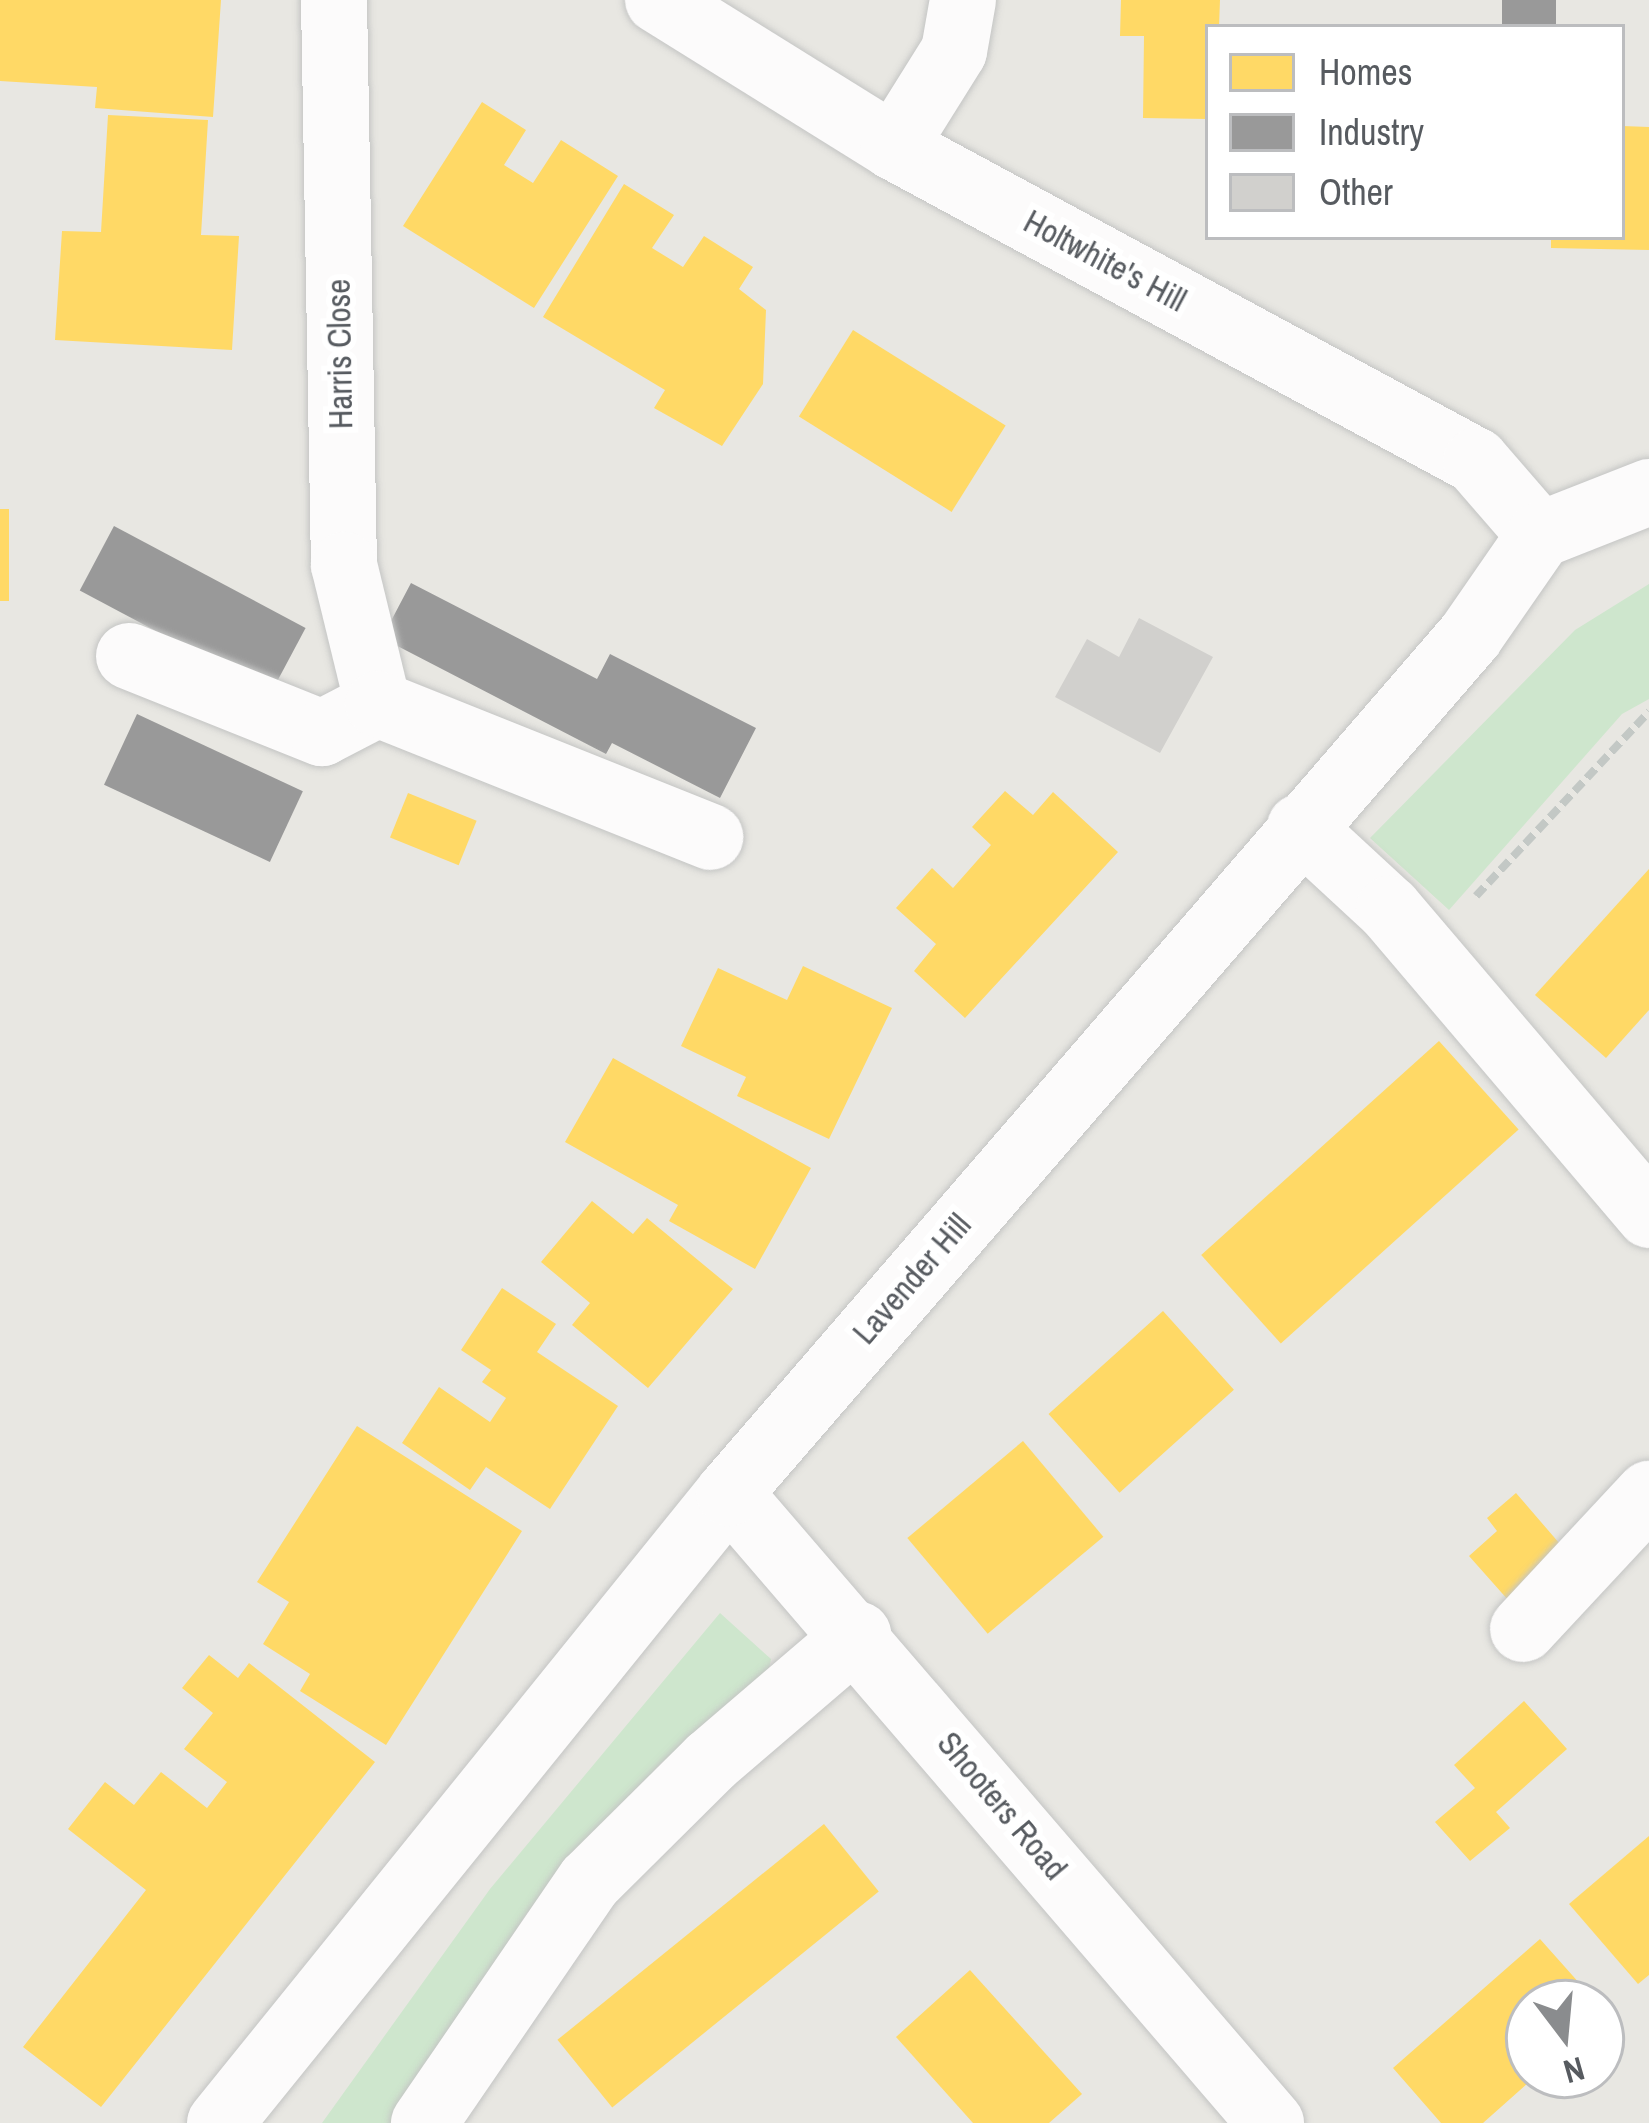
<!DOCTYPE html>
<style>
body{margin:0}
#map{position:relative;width:1649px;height:2123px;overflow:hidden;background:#e8e7e2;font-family:"Archivo Narrow",sans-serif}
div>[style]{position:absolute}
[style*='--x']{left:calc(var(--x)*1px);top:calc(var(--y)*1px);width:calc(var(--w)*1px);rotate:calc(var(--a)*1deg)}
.green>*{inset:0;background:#cee6cd}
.homes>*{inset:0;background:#ffd966;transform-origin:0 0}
.industry>*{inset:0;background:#999;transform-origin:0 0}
.building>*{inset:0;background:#d1d0cd}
.path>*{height:8px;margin-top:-4px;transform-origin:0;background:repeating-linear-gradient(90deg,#c3c8c5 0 12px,transparent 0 18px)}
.roads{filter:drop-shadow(0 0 3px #c4c5c4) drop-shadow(0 0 3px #c4c5c4)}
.minor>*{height:66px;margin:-33px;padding:0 33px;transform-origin:33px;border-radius:33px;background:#fcfbfb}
span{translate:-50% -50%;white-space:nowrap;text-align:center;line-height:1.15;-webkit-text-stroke:12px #fff;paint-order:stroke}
.street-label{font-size:33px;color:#575b60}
.legend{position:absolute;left:1205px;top:24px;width:420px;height:216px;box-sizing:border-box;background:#fff;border:3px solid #bcbdbf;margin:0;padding:15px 21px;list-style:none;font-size:36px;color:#575b60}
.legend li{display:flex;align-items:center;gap:24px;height:60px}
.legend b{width:60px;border:3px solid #bcbdbf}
.north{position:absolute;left:1505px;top:1979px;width:120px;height:120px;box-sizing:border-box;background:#fff;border:3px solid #bcbdbf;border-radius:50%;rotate:164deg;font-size:33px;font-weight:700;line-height:48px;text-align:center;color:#575b60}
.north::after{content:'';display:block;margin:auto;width:42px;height:54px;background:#8a8c8e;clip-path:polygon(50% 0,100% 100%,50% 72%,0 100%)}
</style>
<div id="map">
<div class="green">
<i style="clip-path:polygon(1649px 584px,1649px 699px,1622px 714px,1449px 910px,1370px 838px,1575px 630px)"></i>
<i style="clip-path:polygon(720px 1613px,771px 1659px,768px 1674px,660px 1764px,527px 1913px,390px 2123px,322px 2123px,490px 1889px)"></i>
</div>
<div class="homes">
<i style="clip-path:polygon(0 0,221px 0,213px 117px,95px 108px,97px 87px,0 81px)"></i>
<i style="clip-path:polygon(1121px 0,1220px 0,1219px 27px,1208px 27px,1208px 119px,1143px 118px,1144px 36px,1120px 36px)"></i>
<i style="clip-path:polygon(482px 102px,526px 130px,504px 165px,533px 183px,561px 140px,618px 176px,534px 308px,403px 226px)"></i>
<i style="clip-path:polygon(108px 115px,208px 120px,201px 235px,239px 236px,232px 350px,55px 340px,62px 231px,101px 232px)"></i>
<i style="clip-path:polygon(1622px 126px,1649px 127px,1649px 250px,1551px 248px,1551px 237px,1622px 237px)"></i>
<i style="clip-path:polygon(624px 184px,674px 215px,652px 248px,683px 267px,704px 236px,753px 267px,739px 289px,766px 310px,763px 384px,722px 446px,654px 408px,665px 390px,543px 317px)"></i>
<i style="left:853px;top:330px;width:180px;height:102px;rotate:32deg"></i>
<i style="left:9px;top:509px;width:92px;height:9px;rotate:90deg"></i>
<i style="clip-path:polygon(1005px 791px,1033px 815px,1053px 792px,1118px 852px,965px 1018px,914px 971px,936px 944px,896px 908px,932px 868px,953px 888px,991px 845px,972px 827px)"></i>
<i style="left:408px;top:793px;width:74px;height:48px;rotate:22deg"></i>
<i style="clip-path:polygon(1649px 869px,1649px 1010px,1606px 1058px,1535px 995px)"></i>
<i style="clip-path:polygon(803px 966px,892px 1008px,829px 1139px,737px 1096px,746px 1077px,681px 1046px,718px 968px,787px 1000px)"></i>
<i style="left:1439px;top:1041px;width:119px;height:320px;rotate:48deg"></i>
<i style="clip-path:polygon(613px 1058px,811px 1168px,755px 1269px,669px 1221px,678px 1205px,565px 1142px)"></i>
<i style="clip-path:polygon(592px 1201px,633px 1234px,647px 1218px,733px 1289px,648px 1388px,572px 1325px,590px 1303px,541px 1262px)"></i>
<i style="clip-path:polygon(502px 1288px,556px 1324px,537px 1352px,618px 1406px,550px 1509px,486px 1467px,470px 1490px,402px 1443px,439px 1387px,490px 1422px,506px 1398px,482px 1382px,491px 1370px,461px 1350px)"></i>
<i style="left:1163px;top:1311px;width:106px;height:154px;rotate:48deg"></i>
<i style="clip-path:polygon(357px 1426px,522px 1531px,386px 1745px,300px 1691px,310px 1674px,263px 1644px,289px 1602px,257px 1582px)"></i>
<i style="left:1023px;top:1441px;width:125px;height:151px;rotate:50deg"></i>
<i style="clip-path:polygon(1516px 1493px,1566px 1551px,1509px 1601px,1469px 1556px,1497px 1531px,1487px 1518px)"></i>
<i style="clip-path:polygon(209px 1655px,238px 1678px,249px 1663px,375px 1762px,101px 2107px,23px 2047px,146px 1890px,68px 1829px,105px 1782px,134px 1805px,161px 1772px,207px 1808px,227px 1782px,184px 1749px,213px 1713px,182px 1688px)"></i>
<i style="clip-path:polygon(1524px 1701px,1567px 1749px,1496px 1812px,1510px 1828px,1470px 1861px,1435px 1822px,1475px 1788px,1454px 1765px)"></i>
<i style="left:824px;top:1824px;width:87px;height:343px;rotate:51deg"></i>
<i style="clip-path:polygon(1649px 1836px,1649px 1975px,1638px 1984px,1569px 1904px)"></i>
<i style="clip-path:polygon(1540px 1939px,1597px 2003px,1529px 2003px,1529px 2075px,1537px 2075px,1483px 2123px,1441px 2123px,1393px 2068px)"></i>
<i style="clip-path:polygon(970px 1970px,1082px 2094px,1049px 2123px,973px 2123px,896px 2037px)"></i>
</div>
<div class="industry">
<i style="left:1502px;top:0;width:54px;height:27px"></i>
<i style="left:114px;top:526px;width:217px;height:73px;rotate:28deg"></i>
<i style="clip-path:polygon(411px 583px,597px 679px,610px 654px,756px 728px,720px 798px,612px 743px,606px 754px,382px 638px)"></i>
<i style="left:137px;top:714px;width:183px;height:78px;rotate:25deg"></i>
</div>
<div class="building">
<i style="clip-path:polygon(1139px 618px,1213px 657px,1160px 753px,1055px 697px,1087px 639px,1119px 657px)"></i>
</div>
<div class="path">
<i style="--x:1476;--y:896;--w:253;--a:-46.8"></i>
</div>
<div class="roads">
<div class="minor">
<i style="--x:334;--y:0;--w:565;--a:88.99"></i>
<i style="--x:344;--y:565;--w:143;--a:76.3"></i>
<i style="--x:658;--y:0;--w:278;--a:31.9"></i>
<i style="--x:894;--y:147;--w:661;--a:28.35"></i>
<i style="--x:1476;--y:461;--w:98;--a:49.1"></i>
<i style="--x:894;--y:147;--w:113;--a:-58"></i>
<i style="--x:954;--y:51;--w:52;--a:-80"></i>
<i style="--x:129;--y:656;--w:208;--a:21.8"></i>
<i style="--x:322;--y:733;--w:63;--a:-27.4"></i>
<i style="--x:378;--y:704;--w:358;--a:21.8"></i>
<i style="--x:1300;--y:827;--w:121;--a:42.7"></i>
<i style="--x:1389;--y:909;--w:402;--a:49.6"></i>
<i style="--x:729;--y:1493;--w:831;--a:49.29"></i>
<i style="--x:1523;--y:1629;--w:185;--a:-47"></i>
<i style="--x:220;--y:2123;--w:810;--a:-51.06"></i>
<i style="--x:729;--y:1493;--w:1133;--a:-49.15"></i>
<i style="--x:1470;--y:636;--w:123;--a:-55.3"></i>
<i style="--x:1540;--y:535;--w:117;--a:-21.5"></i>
<i style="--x:424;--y:2123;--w:293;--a:-55.6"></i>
<i style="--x:590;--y:1881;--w:170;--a:-44.8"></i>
<i style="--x:711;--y:1761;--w:194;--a:-40.6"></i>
</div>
</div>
<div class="street-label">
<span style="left:1105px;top:261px;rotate:28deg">Holtwhite's Hill</span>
<span style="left:340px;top:354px;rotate:-91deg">Harris Close</span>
<span style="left:912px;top:1279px;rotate:-49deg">Lavender Hill</span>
<span style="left:1002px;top:1806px;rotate:50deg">Shooters Road</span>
</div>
<ul class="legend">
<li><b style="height:33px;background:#ffd966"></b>Homes</li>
<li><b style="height:33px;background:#999"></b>Industry</li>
<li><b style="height:33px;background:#d1d0cd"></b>Other</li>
</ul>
<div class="north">N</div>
</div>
